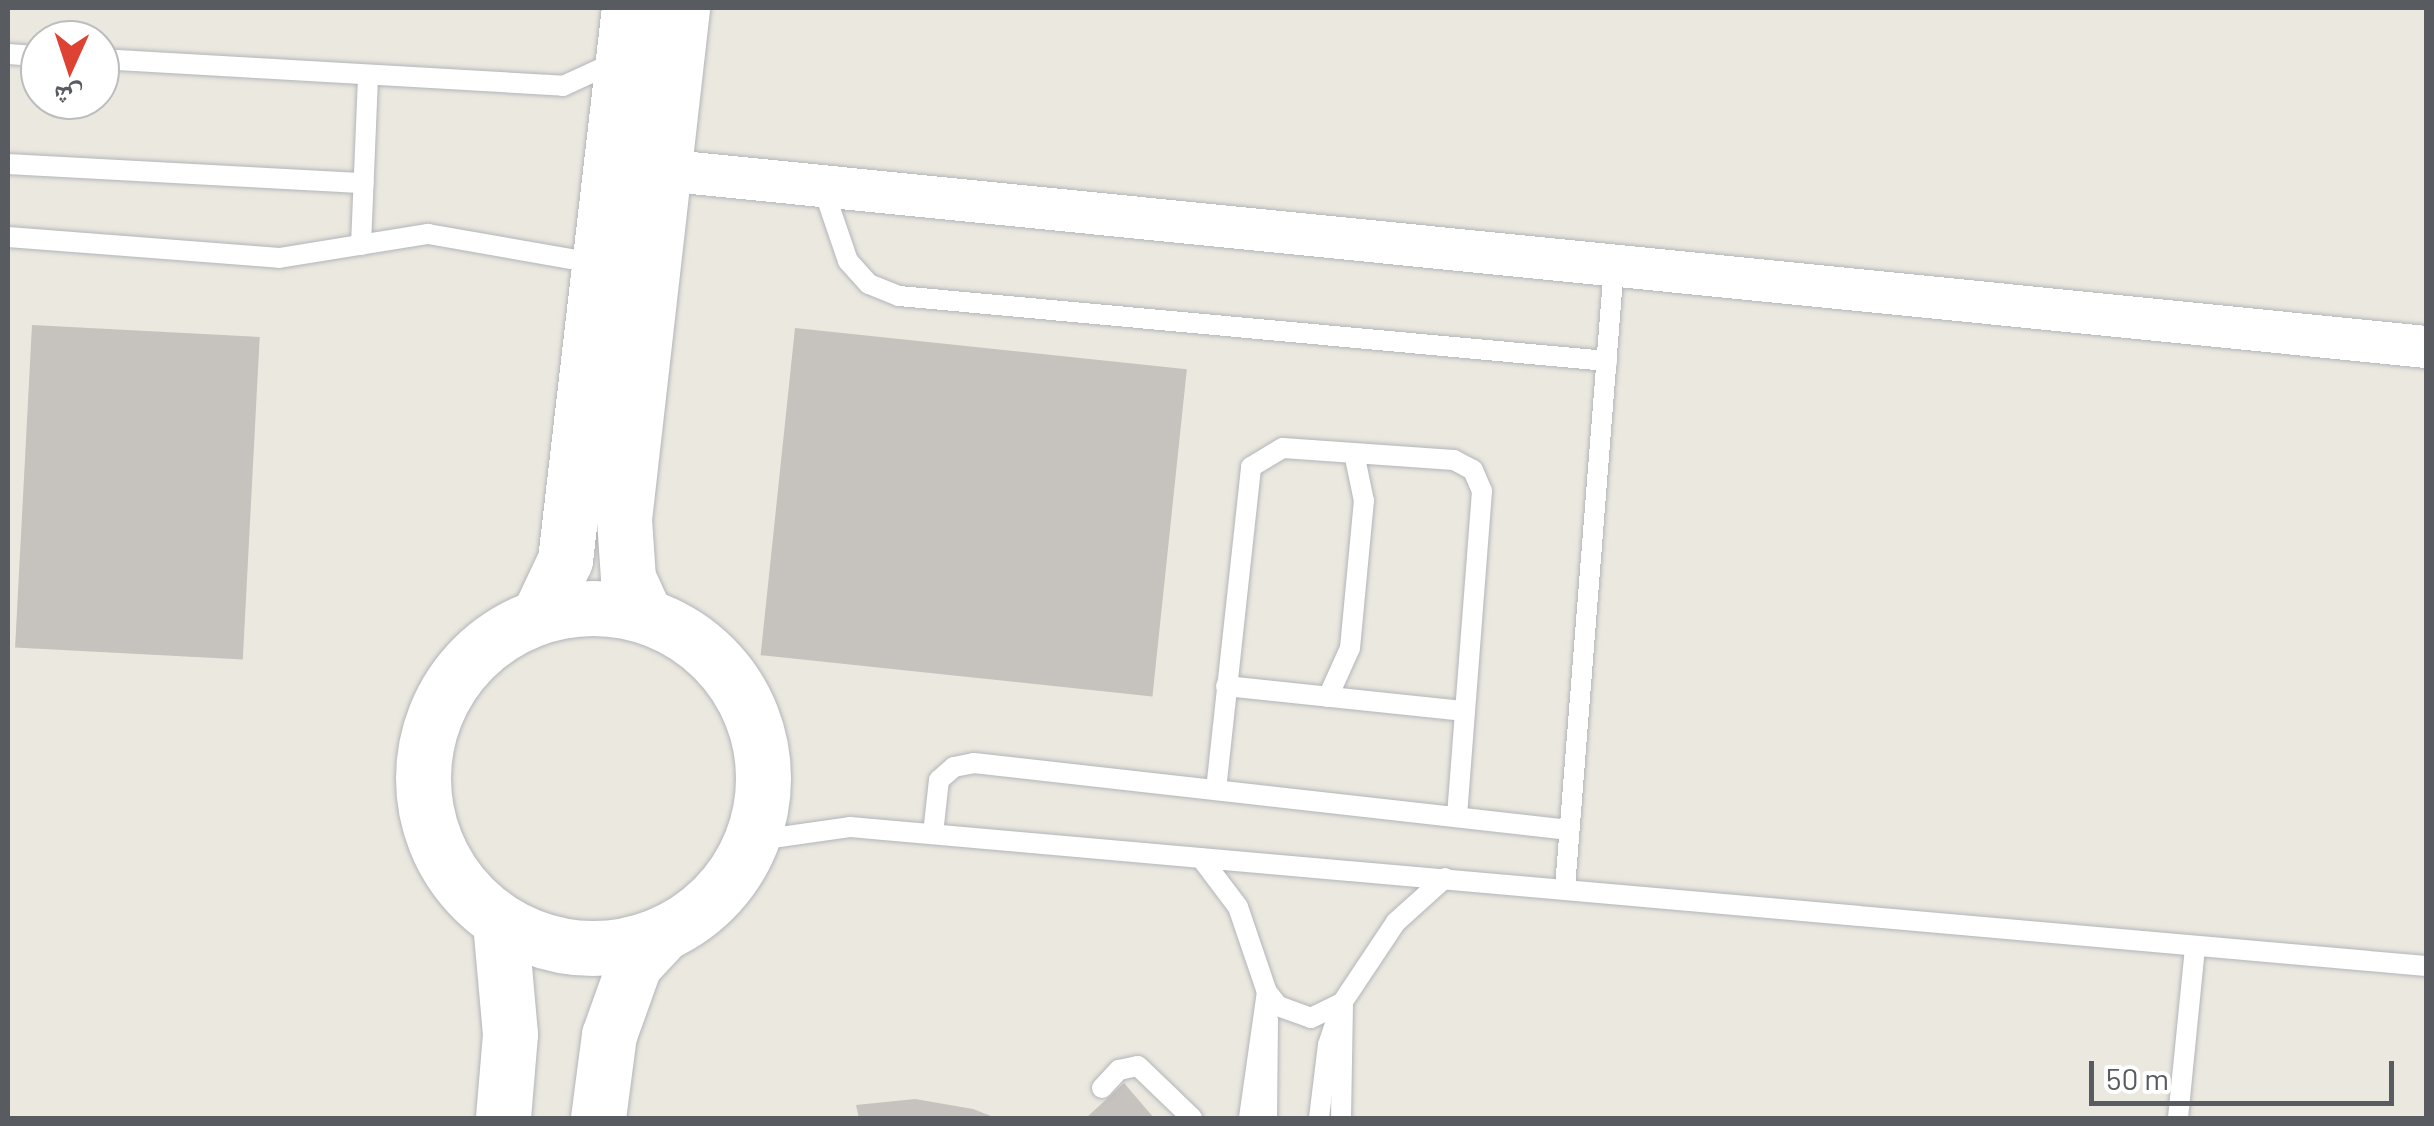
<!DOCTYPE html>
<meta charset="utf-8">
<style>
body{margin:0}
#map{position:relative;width:2434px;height:1126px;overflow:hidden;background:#ebe8df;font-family:Barlow,"Noto Naskh Arabic",sans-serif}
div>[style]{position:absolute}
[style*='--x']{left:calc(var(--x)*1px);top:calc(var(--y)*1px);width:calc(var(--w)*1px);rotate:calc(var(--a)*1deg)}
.building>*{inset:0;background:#c6c2bd;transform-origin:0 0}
.roads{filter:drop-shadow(0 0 2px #b2b5ba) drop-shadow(0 0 2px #b2b5ba)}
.lane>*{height:20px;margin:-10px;padding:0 10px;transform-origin:10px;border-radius:10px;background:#fff}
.street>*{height:42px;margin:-21px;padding:0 21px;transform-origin:21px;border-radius:21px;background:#fff}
.secondary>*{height:55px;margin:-27.5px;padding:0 27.5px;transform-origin:27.5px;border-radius:27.5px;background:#fff}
.secondary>.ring{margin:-27.5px;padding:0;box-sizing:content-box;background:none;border:55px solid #fff;border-radius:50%}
span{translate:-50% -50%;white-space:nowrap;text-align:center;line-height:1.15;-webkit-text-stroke:8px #fff;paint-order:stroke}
.frame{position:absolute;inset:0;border:10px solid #585b60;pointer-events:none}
.north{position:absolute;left:20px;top:20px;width:100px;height:100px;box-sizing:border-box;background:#fff;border:2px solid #bcbdbf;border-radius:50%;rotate:183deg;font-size:28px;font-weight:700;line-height:40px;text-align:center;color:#585b60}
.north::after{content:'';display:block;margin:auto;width:35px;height:45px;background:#dd4233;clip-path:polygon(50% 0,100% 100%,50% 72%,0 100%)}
.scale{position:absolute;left:2089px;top:1061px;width:305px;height:45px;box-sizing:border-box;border:5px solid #585b60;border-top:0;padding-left:12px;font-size:30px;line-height:35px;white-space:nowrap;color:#585b60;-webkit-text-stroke:8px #fff;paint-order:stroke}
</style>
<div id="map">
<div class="building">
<i style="left:32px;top:325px;width:228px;height:323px;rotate:3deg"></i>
<i style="left:795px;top:328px;width:394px;height:329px;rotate:6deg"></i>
<i style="clip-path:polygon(1124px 1083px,1154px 1118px,1086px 1118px)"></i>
<i style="clip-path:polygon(915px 1099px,973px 1109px,996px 1118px,859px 1118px,856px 1105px)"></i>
</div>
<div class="roads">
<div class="lane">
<i style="--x:8;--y:54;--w:32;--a:4"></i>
<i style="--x:100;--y:59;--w:464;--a:3.3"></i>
<i style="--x:563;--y:86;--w:55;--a:-24.7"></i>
<i style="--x:8;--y:164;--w:356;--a:3.1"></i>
<i style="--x:822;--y:185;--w:80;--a:71.1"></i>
<i style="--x:848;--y:261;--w:31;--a:48"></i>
<i style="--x:869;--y:284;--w:32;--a:22"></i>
<i style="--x:899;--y:296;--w:711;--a:5.25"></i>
<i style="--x:8;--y:237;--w:272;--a:4.4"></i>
<i style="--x:279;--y:258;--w:151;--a:-9.2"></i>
<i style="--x:428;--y:234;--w:169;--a:9.9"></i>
<i style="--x:361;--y:245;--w:170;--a:-87.6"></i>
<i style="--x:1226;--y:686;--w:240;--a:6"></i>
<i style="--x:1328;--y:697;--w:54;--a:-65.8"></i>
<i style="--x:1350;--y:648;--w:148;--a:-84.6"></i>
<i style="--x:1364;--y:501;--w:49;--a:-101.8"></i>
<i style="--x:1216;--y:790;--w:325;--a:-83.8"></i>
<i style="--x:1251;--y:467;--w:37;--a:-31"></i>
<i style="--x:1283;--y:448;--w:171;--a:4"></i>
<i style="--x:1454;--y:460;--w:21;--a:28"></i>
<i style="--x:1473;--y:470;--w:23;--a:67"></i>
<i style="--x:1482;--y:491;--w:327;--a:94.4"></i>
<i style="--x:933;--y:834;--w:54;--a:-83.7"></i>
<i style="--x:939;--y:780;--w:20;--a:-41"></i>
<i style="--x:954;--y:767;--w:20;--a:-11"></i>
<i style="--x:974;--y:763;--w:599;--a:6.42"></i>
<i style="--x:752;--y:841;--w:99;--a:-8.1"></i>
<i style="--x:850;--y:827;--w:1582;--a:5.04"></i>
<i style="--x:1201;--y:858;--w:61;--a:52.9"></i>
<i style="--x:1238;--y:907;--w:90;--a:71.2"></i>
<i style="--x:1267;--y:992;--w:18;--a:52"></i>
<i style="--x:1278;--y:1006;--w:35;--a:20"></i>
<i style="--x:1311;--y:1018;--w:34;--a:-26"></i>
<i style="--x:1342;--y:1003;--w:97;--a:-56.3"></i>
<i style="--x:1396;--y:922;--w:66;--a:-41.9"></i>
<i style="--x:1565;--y:888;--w:625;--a:-85.5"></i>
<i style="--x:1102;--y:1088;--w:25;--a:-47"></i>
<i style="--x:1119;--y:1070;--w:19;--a:-12"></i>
<i style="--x:1138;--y:1066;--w:75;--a:43.9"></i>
<i style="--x:1249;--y:1118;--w:127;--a:-81.9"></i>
<i style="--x:1267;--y:1118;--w:99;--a:-89.4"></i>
<i style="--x:1319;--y:1118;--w:74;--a:-83"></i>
<i style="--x:1328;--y:1045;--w:44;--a:-71.6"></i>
<i style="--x:1341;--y:1118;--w:112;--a:-89"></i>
<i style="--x:2178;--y:1118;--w:172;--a:-84.3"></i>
</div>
<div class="street">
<i style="--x:662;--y:170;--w:1773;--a:5.73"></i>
</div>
<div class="secondary">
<i class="ring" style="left:423px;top:608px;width:285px;height:285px"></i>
<i style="--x:539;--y:615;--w:61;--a:-64.7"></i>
<i style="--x:565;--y:560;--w:556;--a:-83.39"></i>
<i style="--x:645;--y:615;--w:41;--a:-114.7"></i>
<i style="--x:628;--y:578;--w:59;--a:-93.9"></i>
<i style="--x:624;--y:519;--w:514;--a:-83.52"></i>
<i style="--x:500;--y:922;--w:112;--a:84.9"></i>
<i style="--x:510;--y:1034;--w:84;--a:94.8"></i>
<i style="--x:598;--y:1118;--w:84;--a:-82.5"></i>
<i style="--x:609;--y:1035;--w:74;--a:-70.3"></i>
<i style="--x:634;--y:965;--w:42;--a:-46.9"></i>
</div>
</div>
<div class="frame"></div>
<div class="north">ش</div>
<div class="scale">50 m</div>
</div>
